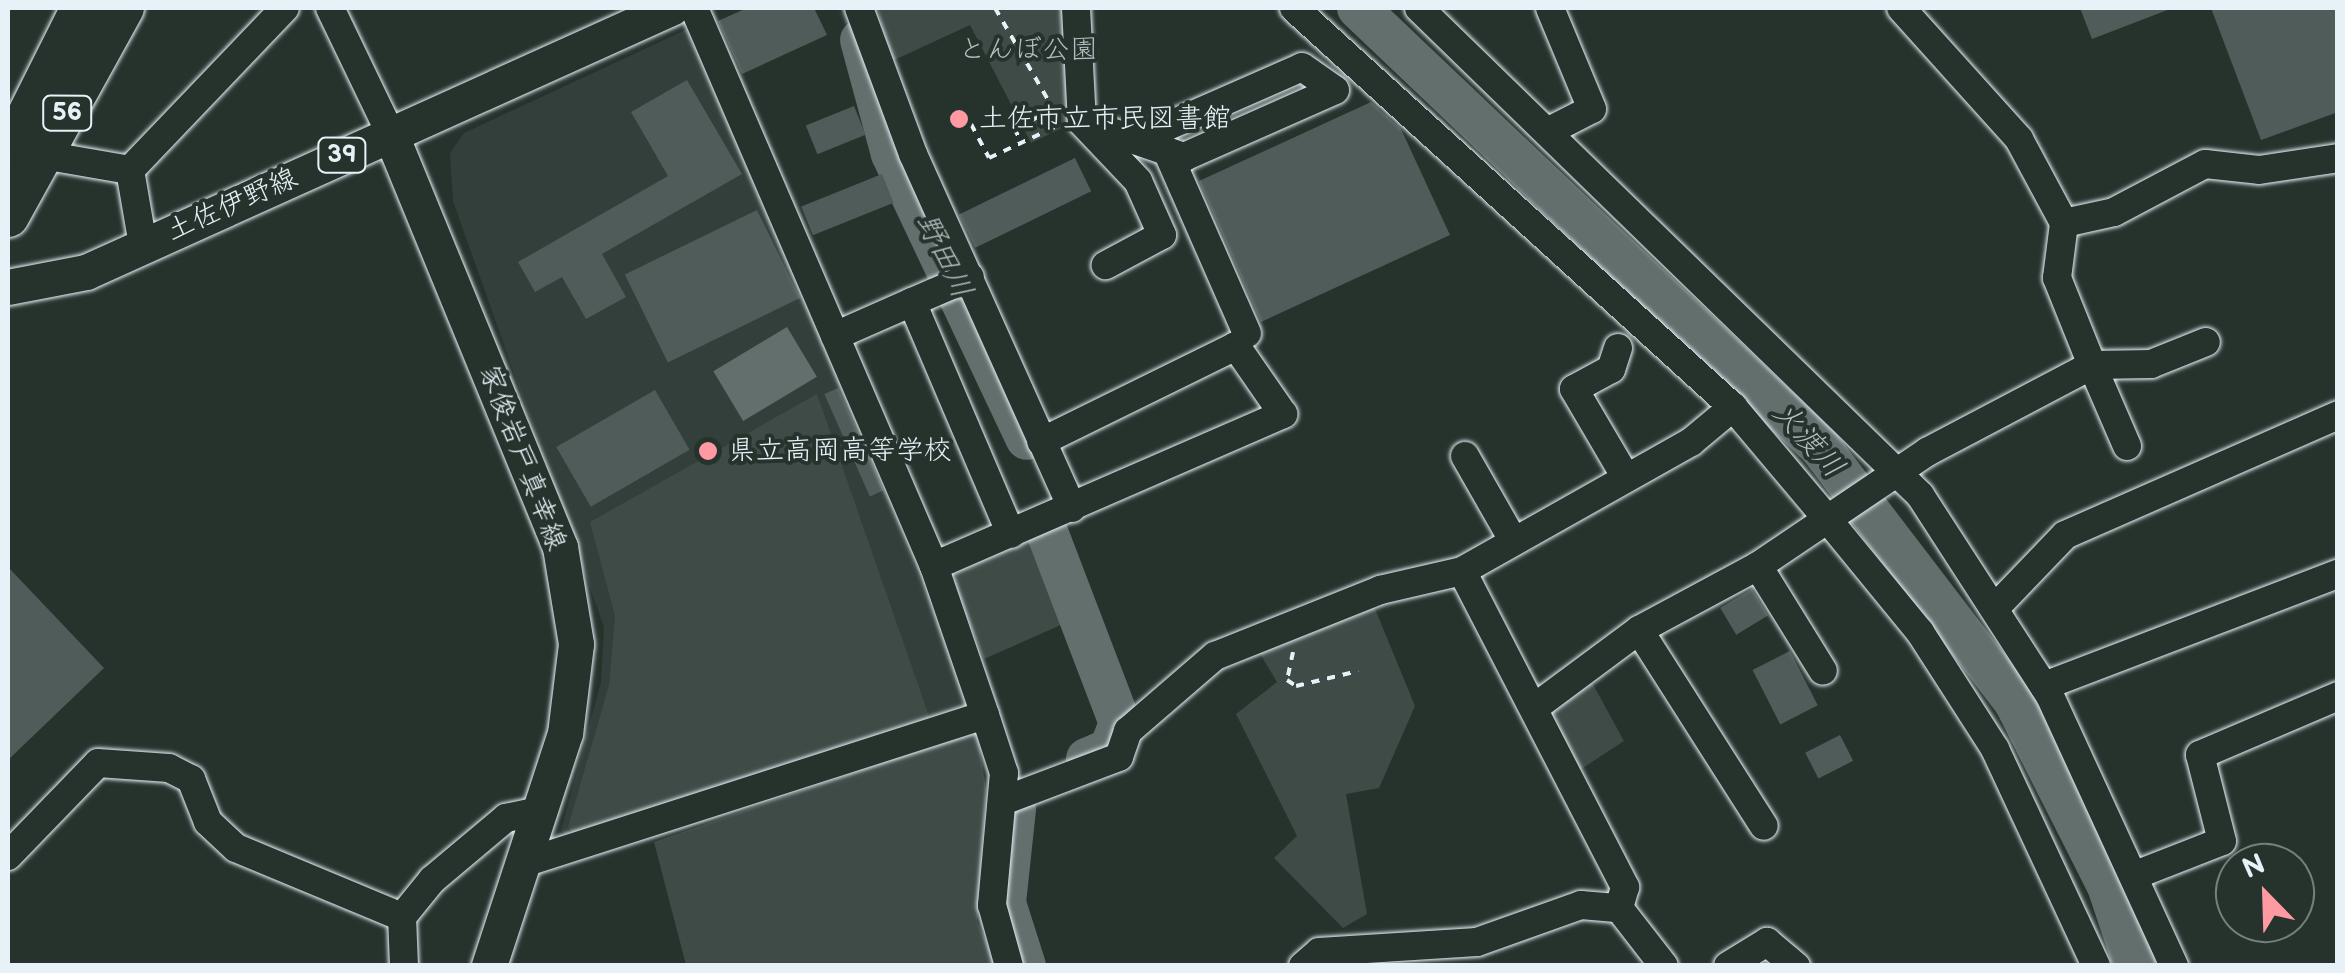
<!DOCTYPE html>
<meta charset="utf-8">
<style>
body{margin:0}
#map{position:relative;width:2345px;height:973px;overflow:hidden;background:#26332d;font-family:"Balsamiq Sans","Klee One",sans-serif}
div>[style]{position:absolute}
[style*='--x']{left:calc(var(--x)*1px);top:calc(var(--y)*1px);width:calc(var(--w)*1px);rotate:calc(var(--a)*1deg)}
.built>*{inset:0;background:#333f3a}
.green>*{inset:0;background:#3e4b47}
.water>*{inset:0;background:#636f6d;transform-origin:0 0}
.river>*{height:42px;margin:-21px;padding:0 21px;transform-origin:21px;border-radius:21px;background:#636f6d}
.building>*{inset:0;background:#505c59;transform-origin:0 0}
.path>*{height:4px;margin-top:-2px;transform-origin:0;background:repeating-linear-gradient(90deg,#e8f1f8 0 8px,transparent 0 16px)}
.roads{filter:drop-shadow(0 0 2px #e8f1f8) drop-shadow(0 0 2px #e8f1f8)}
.minor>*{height:28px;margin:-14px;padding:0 14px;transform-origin:14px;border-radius:14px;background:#26332d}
.major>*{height:35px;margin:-17.5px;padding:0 17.5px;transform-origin:17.5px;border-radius:17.5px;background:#26332d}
.highway>*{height:42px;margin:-21px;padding:0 21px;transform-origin:21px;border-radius:21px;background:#26332d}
.dots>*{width:28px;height:28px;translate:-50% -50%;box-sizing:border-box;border:5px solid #26332d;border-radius:50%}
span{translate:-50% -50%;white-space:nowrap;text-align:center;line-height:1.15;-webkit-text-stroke:8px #26332d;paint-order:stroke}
.shield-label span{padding:2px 8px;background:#26332d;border:2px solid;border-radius:8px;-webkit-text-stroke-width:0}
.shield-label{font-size:25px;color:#e8f1f8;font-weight:700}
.park-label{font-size:28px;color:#b5bfc3}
.poi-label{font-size:28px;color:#e8f1f8}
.left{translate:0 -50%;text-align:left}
.street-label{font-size:28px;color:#e8f1f8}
.water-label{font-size:30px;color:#b3bdc0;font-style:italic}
.frame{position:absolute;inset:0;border:10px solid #e8f1f8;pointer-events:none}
.north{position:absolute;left:2215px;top:843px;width:100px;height:100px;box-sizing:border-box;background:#26332d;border:2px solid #747f7e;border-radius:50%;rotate:337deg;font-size:28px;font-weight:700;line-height:40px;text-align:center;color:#e8f1f8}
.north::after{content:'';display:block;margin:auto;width:35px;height:45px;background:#ff9aa2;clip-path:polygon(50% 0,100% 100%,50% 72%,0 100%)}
</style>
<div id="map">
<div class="built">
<i style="clip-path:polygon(694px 26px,970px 702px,963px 716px,573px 841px,561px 830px,601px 682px,604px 627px,453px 201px,450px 153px,464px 133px)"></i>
</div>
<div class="green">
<i style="clip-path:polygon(878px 8px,1066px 8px,1072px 123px,1031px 143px,970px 25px,890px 62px)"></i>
<i style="clip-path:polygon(817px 394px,930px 719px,576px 837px,568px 827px,609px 685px,615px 616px,590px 522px)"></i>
<i style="clip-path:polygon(1040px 534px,1072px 620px,984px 659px,954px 585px,957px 569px)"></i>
<i style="clip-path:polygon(1373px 604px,1415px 706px,1379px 788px,1346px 794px,1367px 914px,1343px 928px,1274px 858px,1297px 836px,1236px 714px,1277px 682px,1256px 647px)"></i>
<i style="clip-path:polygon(1590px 679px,1624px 741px,1575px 773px,1545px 710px)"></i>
<i style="clip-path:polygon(977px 730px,986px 789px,977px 922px,997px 965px,686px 965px,654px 842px)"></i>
</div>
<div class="water">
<i style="left:787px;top:327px;width:58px;height:86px;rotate:59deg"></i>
</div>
<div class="river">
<i style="--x:1358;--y:8;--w:637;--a:43.54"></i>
<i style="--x:1820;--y:447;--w:321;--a:52.6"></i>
<i style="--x:2015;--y:702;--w:206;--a:63.2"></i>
<i style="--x:2108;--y:886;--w:84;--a:71.4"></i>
<i style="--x:861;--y:40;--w:118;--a:74.8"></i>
<i style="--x:892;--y:154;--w:315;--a:64.7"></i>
<i style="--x:1047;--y:532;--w:204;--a:69.1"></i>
<i style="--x:1120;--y:723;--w:28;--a:111"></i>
<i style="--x:1110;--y:749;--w:25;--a:157"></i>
<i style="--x:1015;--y:809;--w:95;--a:96.1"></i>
<i style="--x:1005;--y:903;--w:66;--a:72.4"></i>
</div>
<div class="building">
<i style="clip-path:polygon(747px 8px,814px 8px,827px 35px,742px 74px,718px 21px)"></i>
<i style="clip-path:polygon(2080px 8px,2170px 8px,2170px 9px,2092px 39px)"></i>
<i style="clip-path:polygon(2211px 8px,2338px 8px,2338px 112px,2261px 140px)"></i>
<i style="clip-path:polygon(687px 80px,742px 174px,602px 254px,626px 297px,586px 319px,562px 277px,535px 292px,518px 262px,668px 176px,631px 112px)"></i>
<i style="clip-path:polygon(1371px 102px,1401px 129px,1450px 235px,1261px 322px,1199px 181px)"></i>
<i style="left:854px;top:106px;width:31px;height:52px;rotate:68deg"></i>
<i style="left:1075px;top:158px;width:37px;height:129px;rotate:64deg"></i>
<i style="left:882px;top:174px;width:31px;height:87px;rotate:68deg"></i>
<i style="left:757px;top:210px;width:98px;height:147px;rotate:64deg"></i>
<i style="left:838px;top:388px;width:112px;height:15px;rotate:66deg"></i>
<i style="left:655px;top:390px;width:69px;height:114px;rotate:60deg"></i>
<i style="clip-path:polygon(8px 567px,104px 668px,8px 760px)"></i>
<i style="left:1752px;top:589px;width:31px;height:37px;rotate:59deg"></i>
<i style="left:1790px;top:651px;width:61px;height:42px;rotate:63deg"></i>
<i style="left:1840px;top:735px;width:29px;height:39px;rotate:63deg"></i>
</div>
<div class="path">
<i style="--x:995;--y:8;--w:118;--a:60"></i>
<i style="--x:1054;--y:110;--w:44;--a:155.8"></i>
<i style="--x:1014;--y:128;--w:17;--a:62"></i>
<i style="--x:971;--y:124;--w:38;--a:62"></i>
<i style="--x:989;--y:158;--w:77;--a:-25.2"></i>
<i style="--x:1293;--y:652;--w:29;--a:102"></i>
<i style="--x:1287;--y:680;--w:11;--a:34"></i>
<i style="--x:1296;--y:686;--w:64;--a:-13.6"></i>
</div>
<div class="roads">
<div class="minor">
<i style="--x:330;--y:8;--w:141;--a:64.3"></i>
<i style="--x:694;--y:8;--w:607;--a:66.73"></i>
<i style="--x:934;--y:566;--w:157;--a:71.1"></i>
<i style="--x:985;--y:715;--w:61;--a:71.9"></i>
<i style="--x:1004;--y:773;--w:133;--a:95.2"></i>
<i style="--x:992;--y:905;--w:63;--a:74.4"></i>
<i style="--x:859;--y:8;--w:156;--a:69.7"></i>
<i style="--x:913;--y:154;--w:388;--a:65.8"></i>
<i style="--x:1076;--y:8;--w:114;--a:87"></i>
<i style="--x:1082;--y:122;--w:81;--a:46.5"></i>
<i style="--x:1138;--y:181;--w:59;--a:66"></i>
<i style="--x:1162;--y:235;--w:64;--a:151.8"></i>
<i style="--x:1294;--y:8;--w:593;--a:42.27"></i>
<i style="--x:1733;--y:407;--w:149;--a:49.9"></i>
<i style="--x:1829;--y:521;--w:144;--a:50.7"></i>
<i style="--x:1920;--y:632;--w:139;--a:57.3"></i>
<i style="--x:1995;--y:749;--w:239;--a:65"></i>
<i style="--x:1419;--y:8;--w:699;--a:44.19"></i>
<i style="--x:1920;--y:495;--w:239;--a:57.1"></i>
<i style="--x:2050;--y:696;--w:297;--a:65.3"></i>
<i style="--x:1088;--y:124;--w:102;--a:19"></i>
<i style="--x:1184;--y:157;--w:165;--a:-23.9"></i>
<i style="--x:1549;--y:131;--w:48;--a:-27.1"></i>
<i style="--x:1592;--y:109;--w:109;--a:-112.6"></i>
<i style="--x:1136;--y:140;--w:181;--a:-23.7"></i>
<i style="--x:1302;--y:67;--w:40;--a:34.9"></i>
<i style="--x:1167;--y:151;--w:199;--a:66.3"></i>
<i style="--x:43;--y:155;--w:88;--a:9.8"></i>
<i style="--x:130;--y:170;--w:224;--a:-46.3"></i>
<i style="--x:130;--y:170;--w:76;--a:80.2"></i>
<i style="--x:2064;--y:223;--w:51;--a:-12.4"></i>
<i style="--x:2114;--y:212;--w:103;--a:-27.8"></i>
<i style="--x:2205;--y:164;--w:54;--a:6.3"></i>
<i style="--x:2259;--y:170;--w:80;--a:-8.6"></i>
<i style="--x:912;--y:302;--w:63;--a:-23.3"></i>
<i style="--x:835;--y:336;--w:84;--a:-23.8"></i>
<i style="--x:912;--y:302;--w:252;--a:66.9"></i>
<i style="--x:1618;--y:348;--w:22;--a:108"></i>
<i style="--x:1611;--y:369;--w:42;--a:151.6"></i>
<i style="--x:1574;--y:389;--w:101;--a:59.6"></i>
<i style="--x:2127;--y:446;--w:88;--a:-113.4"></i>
<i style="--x:2092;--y:365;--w:59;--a:-1"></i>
<i style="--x:2151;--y:364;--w:59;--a:-21.8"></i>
<i style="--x:1465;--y:456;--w:97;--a:60.3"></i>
<i style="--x:934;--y:566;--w:381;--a:-23.5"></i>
<i style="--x:1283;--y:414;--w:83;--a:-124.7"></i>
<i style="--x:1236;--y:346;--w:217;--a:153.8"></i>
<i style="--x:1758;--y:566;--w:123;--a:58.2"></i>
<i style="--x:1462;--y:571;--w:356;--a:62.7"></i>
<i style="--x:1625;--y:887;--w:22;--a:106"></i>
<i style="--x:1997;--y:606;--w:98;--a:-46.2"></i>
<i style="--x:2065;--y:535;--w:298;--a:-23.7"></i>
<i style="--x:1639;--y:630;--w:232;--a:57.5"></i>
<i style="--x:2044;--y:686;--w:315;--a:-20.9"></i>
<i style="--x:1538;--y:705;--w:126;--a:-36.6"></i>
<i style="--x:1639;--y:630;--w:135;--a:-28.3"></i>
<i style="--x:1758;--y:566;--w:204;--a:-34"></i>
<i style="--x:1927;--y:452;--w:187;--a:-27.8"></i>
<i style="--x:2092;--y:365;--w:94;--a:-111.9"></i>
<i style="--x:2057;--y:278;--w:55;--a:-82.7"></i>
<i style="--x:2064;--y:223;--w:95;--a:-118.2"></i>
<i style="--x:2019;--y:139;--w:176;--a:-132"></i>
<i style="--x:1003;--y:801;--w:124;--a:-20.8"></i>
<i style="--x:1119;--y:757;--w:28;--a:-71"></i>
<i style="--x:1128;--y:731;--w:115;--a:-40.8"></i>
<i style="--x:1215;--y:656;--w:178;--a:-21.8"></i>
<i style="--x:1380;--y:590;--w:84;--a:-13"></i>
<i style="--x:1462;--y:571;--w:263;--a:-29.4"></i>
<i style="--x:1691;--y:442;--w:55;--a:-39.8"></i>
<i style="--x:8;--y:856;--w:129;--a:-45.9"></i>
<i style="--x:98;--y:763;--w:71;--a:4"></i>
<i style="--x:169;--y:768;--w:25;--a:27"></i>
<i style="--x:191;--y:779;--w:46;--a:68.4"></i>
<i style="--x:208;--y:822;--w:38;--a:43"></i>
<i style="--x:236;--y:848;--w:180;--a:22.6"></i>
<i style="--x:524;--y:863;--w:484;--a:-17.8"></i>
<i style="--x:2138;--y:874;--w:90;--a:-21.4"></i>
<i style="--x:2222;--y:841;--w:89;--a:-104.3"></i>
<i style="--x:2200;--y:755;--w:150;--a:-23.1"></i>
<i style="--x:404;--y:966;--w:49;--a:-92.3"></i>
<i style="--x:402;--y:917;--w:48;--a:-51"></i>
<i style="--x:432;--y:880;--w:97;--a:-40"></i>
<i style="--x:506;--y:818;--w:34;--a:-12"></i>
<i style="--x:1303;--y:966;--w:21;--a:-41"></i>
<i style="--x:1319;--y:952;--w:158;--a:-3.6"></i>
<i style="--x:1477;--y:942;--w:110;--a:-19.6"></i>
<i style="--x:1581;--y:905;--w:38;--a:5"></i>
<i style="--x:1619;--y:908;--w:73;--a:52.2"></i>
<i style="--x:1728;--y:966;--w:46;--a:-31.6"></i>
<i style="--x:1767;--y:942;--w:38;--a:40"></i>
</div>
<div class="major">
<i style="--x:391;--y:135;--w:445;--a:67.7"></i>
<i style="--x:560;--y:547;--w:98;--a:80.6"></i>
<i style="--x:576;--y:644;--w:90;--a:97"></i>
<i style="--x:565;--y:733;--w:245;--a:108.1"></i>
<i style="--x:8;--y:287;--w:79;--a:-10.9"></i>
<i style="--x:86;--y:272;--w:642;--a:-24.29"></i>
</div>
<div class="highway">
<i style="--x:8;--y:156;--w:165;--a:-63.4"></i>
<i style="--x:8;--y:216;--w:238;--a:-61.1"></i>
</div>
</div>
<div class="dots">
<i style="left:959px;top:119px;background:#ff9aa2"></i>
<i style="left:708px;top:451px;background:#ff9aa2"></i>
</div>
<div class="shield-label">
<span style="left:67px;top:113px">56</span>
<span style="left:342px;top:155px">39</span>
</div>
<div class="park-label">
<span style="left:1028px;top:50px">とんぼ公園</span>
</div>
<div class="poi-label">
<span class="left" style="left:979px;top:119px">土佐市立市民図書館</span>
<span class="left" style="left:728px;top:451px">県立高岡高等学校</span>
</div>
<div class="street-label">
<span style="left:232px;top:205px;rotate:-24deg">土佐伊野線</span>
<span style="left:522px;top:458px;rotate:69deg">家俊岩戸真幸線</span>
</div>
<div class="water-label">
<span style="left:944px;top:256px;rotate:64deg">野田川</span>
<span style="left:1808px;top:440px;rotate:48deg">火渡川</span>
</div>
<div class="frame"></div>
<div class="north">N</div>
</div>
